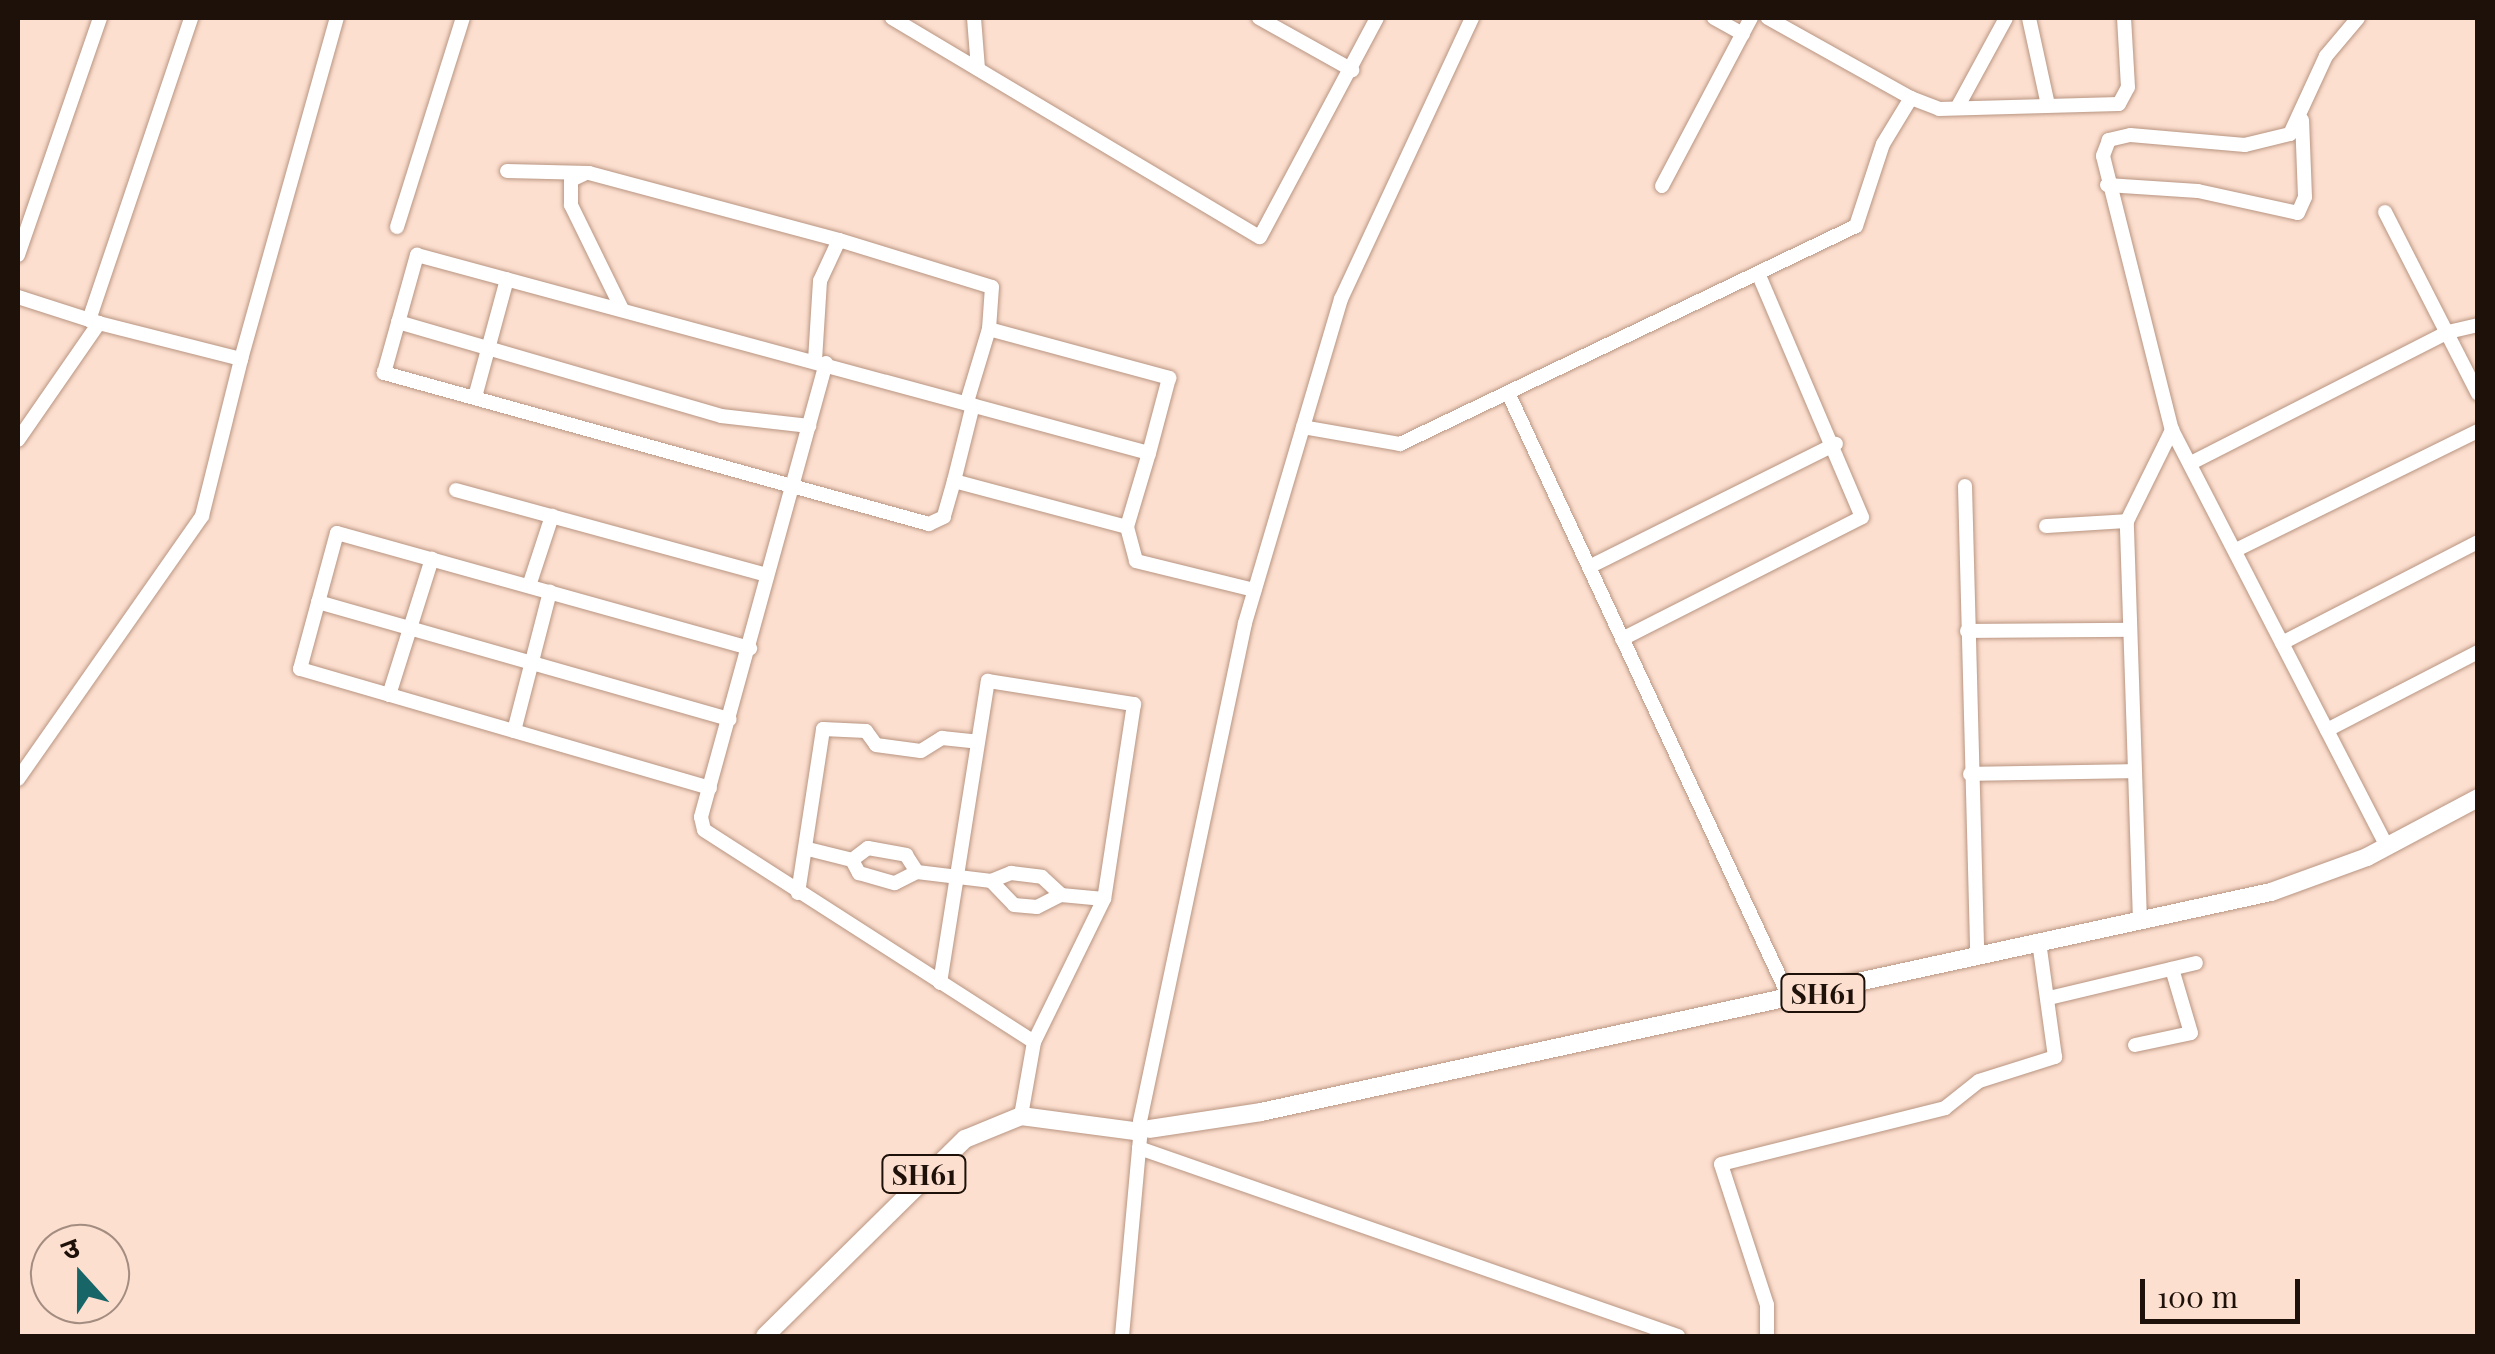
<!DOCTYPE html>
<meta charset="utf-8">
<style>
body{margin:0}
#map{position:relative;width:2495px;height:1354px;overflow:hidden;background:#fddfcf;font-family:"Playfair Display","Noto Sans Devanagari",serif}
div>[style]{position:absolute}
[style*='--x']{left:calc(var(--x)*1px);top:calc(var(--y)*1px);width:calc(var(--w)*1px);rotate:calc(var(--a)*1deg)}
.roads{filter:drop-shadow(0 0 2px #b89582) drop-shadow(0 0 2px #b89582)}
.minor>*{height:14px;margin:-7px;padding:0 7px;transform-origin:7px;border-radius:7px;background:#fff}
.major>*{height:18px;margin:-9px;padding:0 9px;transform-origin:9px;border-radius:9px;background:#fff}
span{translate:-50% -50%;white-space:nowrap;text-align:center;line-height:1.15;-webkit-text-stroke:8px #fddfcf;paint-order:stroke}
.shield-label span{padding:2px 8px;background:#fddfcf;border:2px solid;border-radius:8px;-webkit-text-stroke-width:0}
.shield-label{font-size:28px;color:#1d110a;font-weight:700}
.frame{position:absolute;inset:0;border:20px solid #1d110a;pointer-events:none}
.north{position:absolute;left:30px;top:1224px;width:100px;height:100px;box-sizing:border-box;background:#fddfcf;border:2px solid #a38d80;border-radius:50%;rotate:339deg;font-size:28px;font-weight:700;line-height:40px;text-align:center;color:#1d110a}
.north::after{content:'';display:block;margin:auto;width:35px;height:45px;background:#176567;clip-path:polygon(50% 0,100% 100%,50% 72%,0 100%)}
.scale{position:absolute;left:2140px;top:1279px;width:160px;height:45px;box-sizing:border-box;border:5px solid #1d110a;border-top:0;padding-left:12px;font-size:30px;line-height:35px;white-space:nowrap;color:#1d110a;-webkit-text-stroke:8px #fddfcf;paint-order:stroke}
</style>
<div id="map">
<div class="roads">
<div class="minor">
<i style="--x:892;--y:18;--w:428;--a:30.8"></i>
<i style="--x:1260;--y:237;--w:248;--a:-61.9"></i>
<i style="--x:974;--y:18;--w:51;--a:85.5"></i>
<i style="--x:1259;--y:18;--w:107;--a:29.2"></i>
<i style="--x:1714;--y:18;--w:33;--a:29"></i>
<i style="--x:2029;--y:18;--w:89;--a:77.7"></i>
<i style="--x:2358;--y:18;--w:50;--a:130.1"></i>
<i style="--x:2326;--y:56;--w:86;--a:114.8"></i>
<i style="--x:2290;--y:134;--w:46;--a:166.3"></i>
<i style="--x:2245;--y:145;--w:115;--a:-175"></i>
<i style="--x:2130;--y:135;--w:22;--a:167"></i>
<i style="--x:2109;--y:140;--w:17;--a:111"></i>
<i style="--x:2103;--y:156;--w:283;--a:75.9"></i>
<i style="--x:2172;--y:430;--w:468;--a:62.7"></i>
<i style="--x:1911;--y:98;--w:30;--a:21"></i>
<i style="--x:1939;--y:109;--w:180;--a:-1.6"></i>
<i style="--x:2119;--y:104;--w:19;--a:-62"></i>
<i style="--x:2128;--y:87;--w:69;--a:-93.3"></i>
<i style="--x:1957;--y:108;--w:102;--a:-61.4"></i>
<i style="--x:507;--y:171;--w:82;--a:1.4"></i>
<i style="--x:589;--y:173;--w:259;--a:15"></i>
<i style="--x:839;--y:240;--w:45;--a:114.9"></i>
<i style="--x:820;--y:281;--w:79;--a:93.6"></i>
<i style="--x:584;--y:174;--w:14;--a:155"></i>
<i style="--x:571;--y:180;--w:25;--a:90"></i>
<i style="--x:571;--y:205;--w:116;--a:63.9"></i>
<i style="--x:2107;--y:185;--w:91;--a:3.8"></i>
<i style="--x:2198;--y:191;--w:102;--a:12.4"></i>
<i style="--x:2298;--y:213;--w:17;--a:-66"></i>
<i style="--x:2305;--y:197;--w:77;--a:-92.2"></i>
<i style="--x:1662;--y:186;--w:190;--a:-62.1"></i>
<i style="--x:2385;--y:212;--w:204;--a:62.9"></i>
<i style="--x:397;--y:227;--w:219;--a:-72.5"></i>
<i style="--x:839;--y:240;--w:160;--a:17.1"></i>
<i style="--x:992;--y:287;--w:42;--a:94.1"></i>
<i style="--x:989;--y:329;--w:76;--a:106.8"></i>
<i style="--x:18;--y:255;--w:251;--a:-70.9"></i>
<i style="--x:18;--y:297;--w:85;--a:17.8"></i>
<i style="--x:99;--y:323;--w:142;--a:124.7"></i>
<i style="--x:89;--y:320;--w:319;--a:-71.3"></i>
<i style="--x:398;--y:322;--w:336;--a:16.2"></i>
<i style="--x:721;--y:416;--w:89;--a:6.5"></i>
<i style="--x:989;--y:329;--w:187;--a:15.2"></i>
<i style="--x:1169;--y:378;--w:78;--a:104.9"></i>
<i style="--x:241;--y:359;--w:354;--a:-74.3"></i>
<i style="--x:826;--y:363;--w:471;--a:105.4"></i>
<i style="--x:701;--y:817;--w:13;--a:77"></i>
<i style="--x:704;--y:830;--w:392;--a:32.7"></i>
<i style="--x:1034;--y:1042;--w:75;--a:100"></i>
<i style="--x:1509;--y:395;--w:668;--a:65.05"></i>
<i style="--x:475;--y:397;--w:122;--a:-74.8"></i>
<i style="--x:1303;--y:427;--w:98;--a:9.9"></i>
<i style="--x:1400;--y:444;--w:505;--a:-25.55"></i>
<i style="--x:1856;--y:226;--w:86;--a:-71.8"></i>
<i style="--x:1883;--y:144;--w:54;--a:-58.7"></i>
<i style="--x:1911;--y:98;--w:164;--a:-150.8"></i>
<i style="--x:2191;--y:463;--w:288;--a:-27"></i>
<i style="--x:2448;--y:332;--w:31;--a:-13"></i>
<i style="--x:954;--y:481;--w:78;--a:-76"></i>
<i style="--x:1965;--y:486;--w:471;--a:88.5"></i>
<i style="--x:456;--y:490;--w:322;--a:15.3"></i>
<i style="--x:2046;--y:526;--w:81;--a:-3.5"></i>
<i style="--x:1127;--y:527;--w:179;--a:-165.1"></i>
<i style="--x:954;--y:481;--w:37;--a:106"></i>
<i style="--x:944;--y:517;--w:17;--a:155"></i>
<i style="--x:929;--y:524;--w:566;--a:-164.51"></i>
<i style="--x:384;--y:373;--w:123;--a:-74.4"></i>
<i style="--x:417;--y:255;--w:758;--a:15.14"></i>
<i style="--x:1149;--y:453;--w:77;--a:106.6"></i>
<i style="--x:1127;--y:527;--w:35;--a:75"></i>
<i style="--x:1136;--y:561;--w:122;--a:13.8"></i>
<i style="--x:2236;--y:550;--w:270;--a:-26.2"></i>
<i style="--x:1589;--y:567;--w:276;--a:-26.5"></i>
<i style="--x:529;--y:586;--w:74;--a:-71.8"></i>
<i style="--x:318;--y:602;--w:428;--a:15.9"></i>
<i style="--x:1967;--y:631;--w:163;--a:-0.4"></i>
<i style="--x:1622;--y:639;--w:269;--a:-26.9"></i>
<i style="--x:1862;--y:517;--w:262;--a:-113.1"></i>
<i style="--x:2282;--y:643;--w:220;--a:-27.3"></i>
<i style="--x:389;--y:695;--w:143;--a:-72.5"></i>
<i style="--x:2327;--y:730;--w:170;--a:-27.3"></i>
<i style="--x:514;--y:731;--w:144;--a:-75.5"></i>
<i style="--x:1970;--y:774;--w:164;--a:-1"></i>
<i style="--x:18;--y:779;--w:321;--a:-55"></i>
<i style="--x:202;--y:516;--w:162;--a:-76"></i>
<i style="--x:241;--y:359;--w:146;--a:-165.8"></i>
<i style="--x:710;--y:788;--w:427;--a:-163.8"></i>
<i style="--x:300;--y:669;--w:141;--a:-74.8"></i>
<i style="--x:337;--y:533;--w:429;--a:15.6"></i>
<i style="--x:808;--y:849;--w:45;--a:14"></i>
<i style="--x:852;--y:860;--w:15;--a:62"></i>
<i style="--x:859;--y:873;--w:37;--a:16"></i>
<i style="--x:895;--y:883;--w:25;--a:-27"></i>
<i style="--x:917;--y:872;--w:75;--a:6.9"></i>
<i style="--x:991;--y:881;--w:33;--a:46"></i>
<i style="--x:1014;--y:905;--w:23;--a:5"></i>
<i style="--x:1037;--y:907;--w:27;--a:-27"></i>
<i style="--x:1061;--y:895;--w:43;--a:5.3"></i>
<i style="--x:852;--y:860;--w:20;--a:-37"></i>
<i style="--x:868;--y:848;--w:39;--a:10"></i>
<i style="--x:906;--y:855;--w:20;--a:57"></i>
<i style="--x:991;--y:881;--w:22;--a:-22"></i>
<i style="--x:1011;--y:873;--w:31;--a:7"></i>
<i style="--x:1042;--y:877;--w:26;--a:43"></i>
<i style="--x:798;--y:893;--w:166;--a:-81.3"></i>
<i style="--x:823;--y:729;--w:43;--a:2.7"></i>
<i style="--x:866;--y:731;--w:17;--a:54"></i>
<i style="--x:876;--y:745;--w:45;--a:7.6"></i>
<i style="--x:921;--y:751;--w:25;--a:-32"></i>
<i style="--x:942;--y:738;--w:36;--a:6"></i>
<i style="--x:2140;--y:921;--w:400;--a:-91.9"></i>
<i style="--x:2127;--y:521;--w:102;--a:-63.7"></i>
<i style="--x:940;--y:983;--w:306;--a:-81"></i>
<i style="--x:988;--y:681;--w:148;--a:9"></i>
<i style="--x:1134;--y:704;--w:197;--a:98.7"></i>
<i style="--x:1104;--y:899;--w:159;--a:116.1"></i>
<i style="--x:2049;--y:998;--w:151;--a:-13.4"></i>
<i style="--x:2135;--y:1045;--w:57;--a:-12.1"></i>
<i style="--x:2191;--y:1033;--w:67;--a:-106.5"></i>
<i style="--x:1140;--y:1121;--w:509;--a:-78.09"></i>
<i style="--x:1245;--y:623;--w:338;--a:-73.5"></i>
<i style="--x:1341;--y:299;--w:310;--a:-65"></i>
<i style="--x:1139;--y:1148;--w:571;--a:19.23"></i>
<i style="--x:1122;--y:1336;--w:199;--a:-84.8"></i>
<i style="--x:1767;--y:1336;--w:31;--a:-90"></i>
<i style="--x:1767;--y:1305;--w:148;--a:-108.1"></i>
<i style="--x:1721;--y:1164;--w:231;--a:-14"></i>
<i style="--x:1945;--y:1108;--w:43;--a:-38.5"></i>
<i style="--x:1979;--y:1081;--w:80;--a:-17.5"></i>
<i style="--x:2055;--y:1057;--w:116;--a:-97.9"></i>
</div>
<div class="major">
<i style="--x:1149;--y:1129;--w:113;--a:-8.6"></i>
<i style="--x:1261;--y:1112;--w:1034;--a:-12.29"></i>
<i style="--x:2271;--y:892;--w:102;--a:-20"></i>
<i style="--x:2367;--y:857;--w:126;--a:-28"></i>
<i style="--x:765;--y:1336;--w:281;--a:-44.6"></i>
<i style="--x:965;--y:1139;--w:61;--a:-22.3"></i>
<i style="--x:1021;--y:1116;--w:113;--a:7.6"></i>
</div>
</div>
<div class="shield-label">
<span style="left:1823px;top:993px">SH61</span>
<span style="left:924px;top:1174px">SH61</span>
</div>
<div class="frame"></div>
<div class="north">उ</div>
<div class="scale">100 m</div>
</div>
